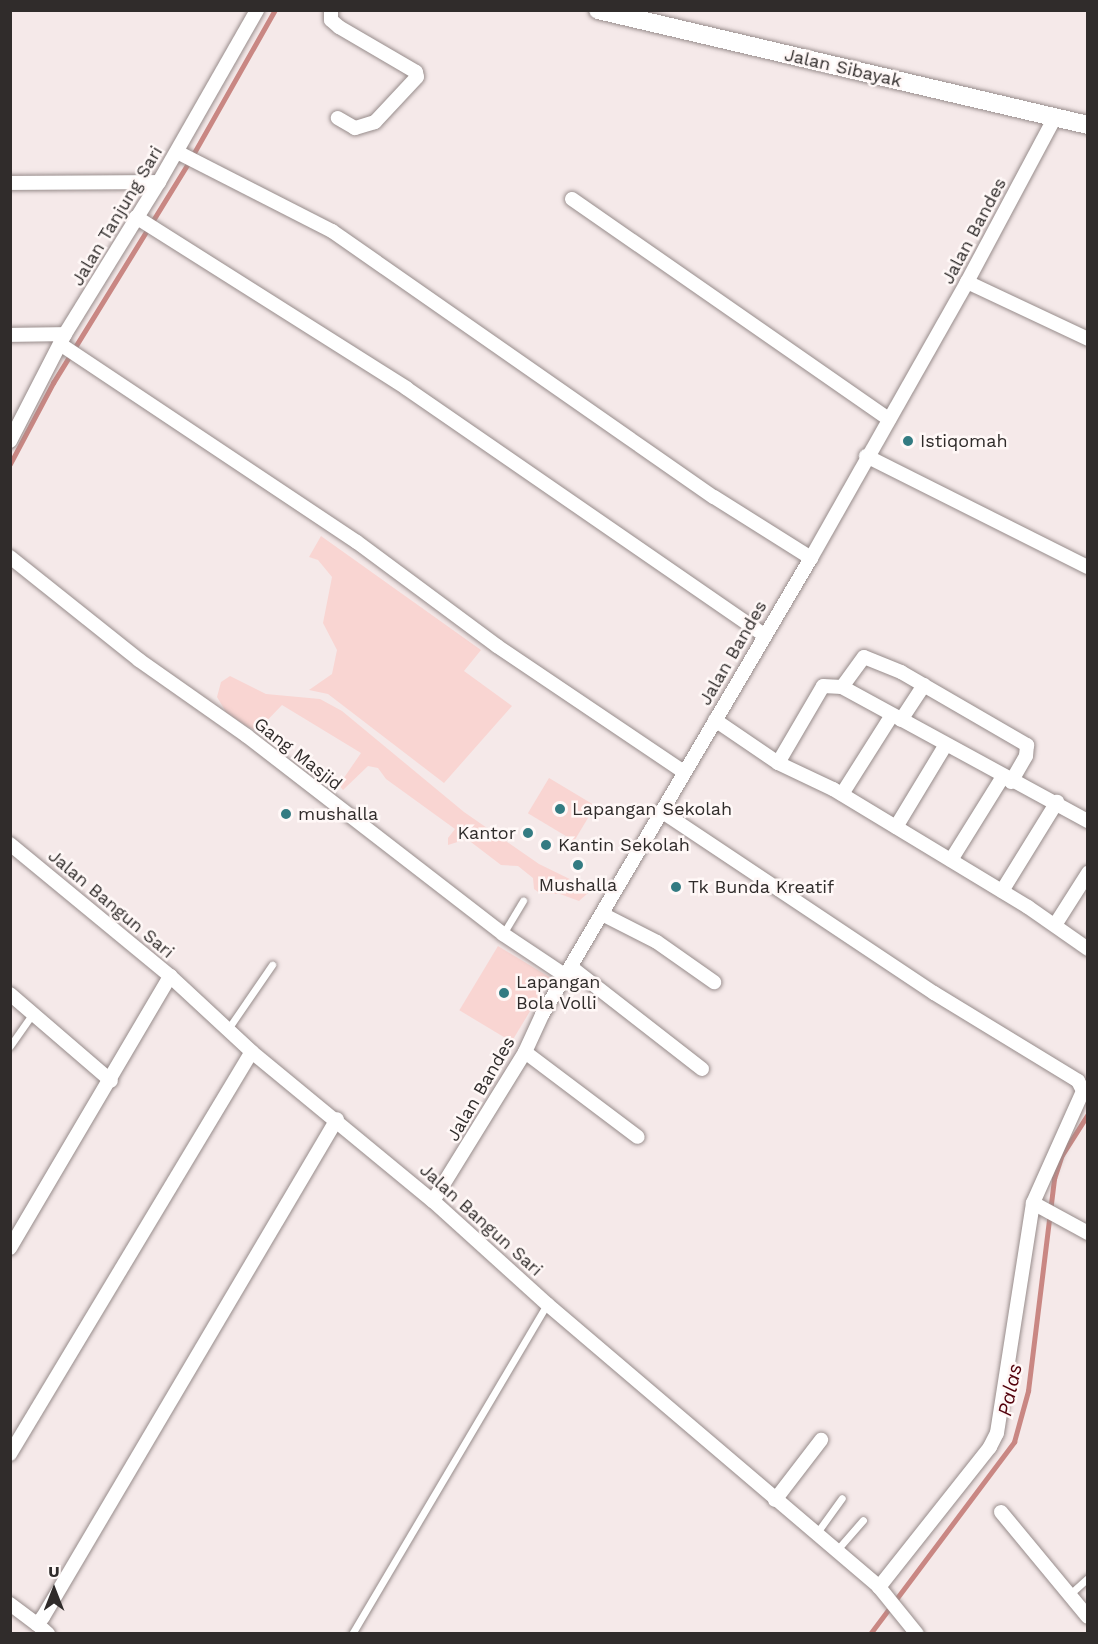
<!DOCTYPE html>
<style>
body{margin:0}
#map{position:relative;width:1098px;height:1644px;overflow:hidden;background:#f5e9e9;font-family:"Work Sans",sans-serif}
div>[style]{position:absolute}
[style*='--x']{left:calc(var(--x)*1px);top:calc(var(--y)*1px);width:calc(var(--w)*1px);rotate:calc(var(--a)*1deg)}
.green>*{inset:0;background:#f9d5d2;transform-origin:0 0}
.stream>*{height:4.5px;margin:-2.25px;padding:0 2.25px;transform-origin:2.25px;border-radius:2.25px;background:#c98783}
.roads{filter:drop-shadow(0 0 2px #978c8b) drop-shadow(0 0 2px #978c8b)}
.lane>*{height:7px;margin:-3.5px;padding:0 3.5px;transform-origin:3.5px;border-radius:3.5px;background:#fff}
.street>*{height:14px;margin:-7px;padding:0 7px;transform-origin:7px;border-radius:7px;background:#fff}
.secondary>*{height:18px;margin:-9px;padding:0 9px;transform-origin:9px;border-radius:9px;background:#fff}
.dots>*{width:16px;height:16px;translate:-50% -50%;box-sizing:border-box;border:3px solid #fff8f7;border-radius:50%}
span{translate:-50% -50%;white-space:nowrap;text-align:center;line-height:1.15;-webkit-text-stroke:5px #fff8f7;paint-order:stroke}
.street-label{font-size:18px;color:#302c2b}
.poi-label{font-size:18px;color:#302c2b}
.left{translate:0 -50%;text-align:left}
.right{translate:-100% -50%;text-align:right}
.water-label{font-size:20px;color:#54020c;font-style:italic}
.frame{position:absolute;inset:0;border:12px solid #302c2b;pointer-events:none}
.north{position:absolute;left:24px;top:1560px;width:60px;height:60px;-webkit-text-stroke:4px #fff8f7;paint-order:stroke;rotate:0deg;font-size:16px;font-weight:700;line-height:24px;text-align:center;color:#302c2b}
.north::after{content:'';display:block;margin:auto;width:21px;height:27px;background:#302c2b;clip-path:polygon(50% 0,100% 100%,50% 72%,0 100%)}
</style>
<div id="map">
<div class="green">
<i style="clip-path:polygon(321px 536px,481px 650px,464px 671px,512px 706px,444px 783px,328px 694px,309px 690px,332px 674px,337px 650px,323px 623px,332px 577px,318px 560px,309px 557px)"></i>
<i style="clip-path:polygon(230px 676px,266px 694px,320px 699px,342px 711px,464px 812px,539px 864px,586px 887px,588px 893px,579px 901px,560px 894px,541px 894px,534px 889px,533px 878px,518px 866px,501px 865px,467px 839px,448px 845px,448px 838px,455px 829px,386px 779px,378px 768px,368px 766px,343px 790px,339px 785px,361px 753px,282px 705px,257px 731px,245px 725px,226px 712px,217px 697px,221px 682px)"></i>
<i style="left:549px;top:778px;width:54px;height:41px;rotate:31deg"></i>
<i style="left:498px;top:946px;width:61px;height:75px;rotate:31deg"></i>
</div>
<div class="stream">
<i style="--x:10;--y:464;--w:92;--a:-62"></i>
<i style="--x:53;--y:383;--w:262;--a:-58.4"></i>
<i style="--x:190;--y:160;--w:172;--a:-60.5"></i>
<i style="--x:870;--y:1634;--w:240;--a:-53.1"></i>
<i style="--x:1014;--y:1442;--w:53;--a:-74.6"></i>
<i style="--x:1028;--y:1391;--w:214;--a:-83"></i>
<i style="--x:1054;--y:1179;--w:25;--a:-72"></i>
<i style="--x:1062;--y:1155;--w:49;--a:-57.6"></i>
</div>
<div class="roads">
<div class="lane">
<i style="--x:503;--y:934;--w:39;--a:-59"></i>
<i style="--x:228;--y:1029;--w:78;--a:-55.5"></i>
<i style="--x:10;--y:1046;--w:39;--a:-55"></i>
<i style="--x:816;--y:1534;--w:44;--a:-54.2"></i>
<i style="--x:836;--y:1551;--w:41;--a:-48.9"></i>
<i style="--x:1070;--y:1594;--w:24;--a:-42"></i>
<i style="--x:352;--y:1634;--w:383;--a:-59.4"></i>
</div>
<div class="street">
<i style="--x:331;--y:10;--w:10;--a:90"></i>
<i style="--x:331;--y:20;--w:11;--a:41"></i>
<i style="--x:339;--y:27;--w:89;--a:30.3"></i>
<i style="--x:416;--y:72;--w:5;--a:79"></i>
<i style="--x:417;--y:77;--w:62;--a:133"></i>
<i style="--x:375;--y:122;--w:21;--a:163"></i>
<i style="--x:355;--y:128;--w:20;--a:-150"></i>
<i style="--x:177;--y:152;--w:174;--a:27"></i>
<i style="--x:332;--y:231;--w:465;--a:34.9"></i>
<i style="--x:714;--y:497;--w:115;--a:32.2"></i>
<i style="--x:10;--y:183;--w:149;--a:-0.4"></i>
<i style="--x:572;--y:199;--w:386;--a:34.8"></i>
<i style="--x:136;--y:217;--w:320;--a:32.3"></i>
<i style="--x:406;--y:388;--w:435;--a:34.6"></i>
<i style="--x:967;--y:282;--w:134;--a:25.2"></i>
<i style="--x:10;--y:335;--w:55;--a:-1"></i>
<i style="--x:60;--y:344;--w:357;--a:33.7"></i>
<i style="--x:357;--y:542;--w:174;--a:36.6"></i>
<i style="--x:497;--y:646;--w:225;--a:34"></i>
<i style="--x:10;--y:441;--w:120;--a:-62.8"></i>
<i style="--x:65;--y:334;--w:179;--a:-58.3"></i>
<i style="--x:159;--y:182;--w:198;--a:-60.3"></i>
<i style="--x:866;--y:456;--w:248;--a:26.6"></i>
<i style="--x:10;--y:557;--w:165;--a:38.6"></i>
<i style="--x:139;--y:660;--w:132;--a:35.1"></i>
<i style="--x:247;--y:736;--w:324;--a:37.7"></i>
<i style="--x:503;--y:934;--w:76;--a:33.7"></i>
<i style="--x:842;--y:687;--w:37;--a:-54"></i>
<i style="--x:864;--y:657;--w:40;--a:22"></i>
<i style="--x:901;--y:672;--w:146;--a:30.1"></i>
<i style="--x:1027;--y:745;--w:11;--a:95"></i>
<i style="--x:1026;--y:756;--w:30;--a:120"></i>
<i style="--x:715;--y:720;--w:76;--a:34.3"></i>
<i style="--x:778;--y:763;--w:61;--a:25.3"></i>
<i style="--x:833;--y:789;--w:228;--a:31.2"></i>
<i style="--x:1028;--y:907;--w:73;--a:35"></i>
<i style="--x:901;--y:720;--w:42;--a:-56.7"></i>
<i style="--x:778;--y:763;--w:89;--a:-59.7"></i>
<i style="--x:823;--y:686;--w:19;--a:3"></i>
<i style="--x:842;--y:687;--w:280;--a:28.6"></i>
<i style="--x:842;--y:794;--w:93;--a:-57.7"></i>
<i style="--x:661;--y:811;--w:328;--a:33.7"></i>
<i style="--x:934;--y:993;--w:169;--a:31.4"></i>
<i style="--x:1078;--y:1081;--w:11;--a:63"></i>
<i style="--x:1083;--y:1091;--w:123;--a:114.1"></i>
<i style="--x:1033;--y:1203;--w:233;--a:98.9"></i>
<i style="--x:997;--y:1433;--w:16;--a:117"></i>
<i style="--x:990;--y:1447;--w:179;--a:128.4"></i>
<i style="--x:896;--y:827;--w:95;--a:-58.8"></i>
<i style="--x:10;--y:844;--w:207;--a:39.5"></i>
<i style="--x:170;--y:976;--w:112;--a:42.8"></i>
<i style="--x:252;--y:1052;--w:234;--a:39.5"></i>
<i style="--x:433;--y:1201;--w:154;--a:42.1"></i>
<i style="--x:547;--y:1304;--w:436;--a:40.4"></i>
<i style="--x:879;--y:1587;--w:60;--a:51"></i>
<i style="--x:951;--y:860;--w:97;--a:-58.1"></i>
<i style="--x:1002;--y:891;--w:105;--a:-58.3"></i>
<i style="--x:604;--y:915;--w:59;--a:27"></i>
<i style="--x:657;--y:942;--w:70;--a:35.1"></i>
<i style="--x:1055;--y:925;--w:62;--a:-57.6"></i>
<i style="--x:571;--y:967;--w:166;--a:37.9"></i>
<i style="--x:10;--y:994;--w:133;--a:40.7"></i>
<i style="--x:525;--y:1052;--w:141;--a:37"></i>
<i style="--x:433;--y:1201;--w:175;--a:-58.3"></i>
<i style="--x:525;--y:1052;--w:41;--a:-65.3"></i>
<i style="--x:542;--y:1015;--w:530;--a:-59.52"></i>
<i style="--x:811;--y:558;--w:317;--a:-60.5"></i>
<i style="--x:967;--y:282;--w:187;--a:-61.9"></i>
<i style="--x:1033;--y:1203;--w:63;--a:28.6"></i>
<i style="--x:10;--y:1248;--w:316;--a:-59.5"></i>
<i style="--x:10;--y:1454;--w:469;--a:-59"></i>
<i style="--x:775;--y:1500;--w:76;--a:-52.5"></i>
<i style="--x:1001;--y:1512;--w:136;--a:50.4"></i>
<i style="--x:10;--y:1604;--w:34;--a:37"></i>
<i style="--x:37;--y:1624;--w:9;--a:-49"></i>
<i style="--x:43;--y:1617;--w:578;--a:-59.44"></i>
<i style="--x:37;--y:1624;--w:15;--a:42"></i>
</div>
<div class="secondary">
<i style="--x:598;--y:10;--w:503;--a:13.21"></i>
</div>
</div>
<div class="dots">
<i style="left:908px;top:441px;background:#337b82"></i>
<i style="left:560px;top:809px;background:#337b82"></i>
<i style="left:286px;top:814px;background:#337b82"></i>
<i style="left:528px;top:833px;background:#337b82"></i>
<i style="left:546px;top:845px;background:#337b82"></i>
<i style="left:578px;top:865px;background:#337b82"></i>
<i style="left:676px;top:887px;background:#337b82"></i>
<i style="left:504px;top:993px;background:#337b82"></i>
</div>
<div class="street-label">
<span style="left:843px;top:68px;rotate:13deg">Jalan Sibayak</span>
<span style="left:117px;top:216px;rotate:-59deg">Jalan Tanjung Sari</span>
<span style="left:974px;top:231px;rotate:-62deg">Jalan Bandes</span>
<span style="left:733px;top:653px;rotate:-60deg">Jalan Bandes</span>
<span style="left:298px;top:754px;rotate:38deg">Gang Masjid</span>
<span style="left:111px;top:904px;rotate:40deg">Jalan Bangun Sari</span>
<span style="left:481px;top:1089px;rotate:-60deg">Jalan Bandes</span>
<span style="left:481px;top:1220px;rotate:42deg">Jalan Bangun Sari</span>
</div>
<div class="poi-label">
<span class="left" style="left:920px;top:441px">Istiqomah</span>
<span class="left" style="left:572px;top:809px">Lapangan Sekolah</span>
<span class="left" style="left:298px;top:814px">mushalla</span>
<span class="right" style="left:516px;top:833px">Kantor</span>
<span class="left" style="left:558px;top:845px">Kantin Sekolah</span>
<span style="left:578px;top:885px">Mushalla</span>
<span class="left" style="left:688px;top:887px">Tk Bunda Kreatif</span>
<span class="left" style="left:516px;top:993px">Lapangan<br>Bola Volli</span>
</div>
<div class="water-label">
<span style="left:1010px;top:1390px;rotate:-78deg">Palas</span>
</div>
<div class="frame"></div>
<div class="north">U</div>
</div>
